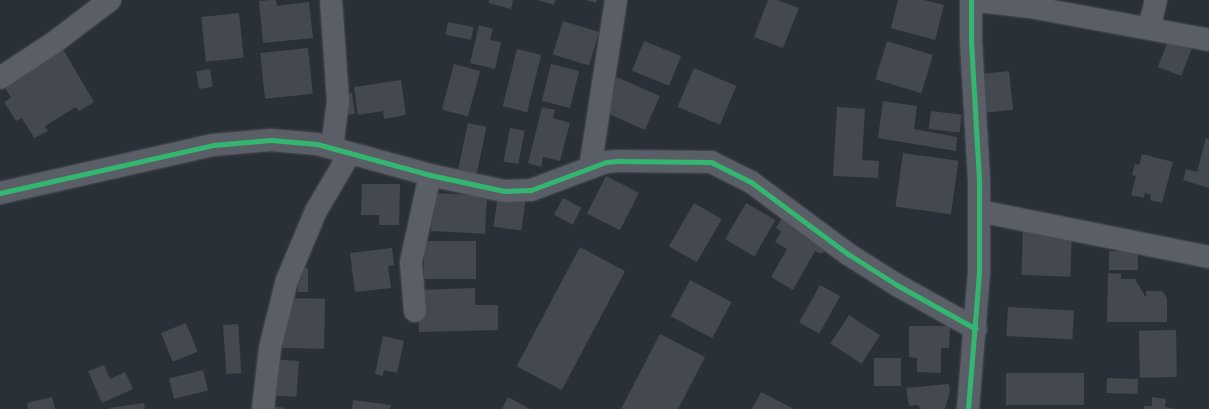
<!DOCTYPE html>
<style>
body{margin:0}
#map{position:relative;width:1209px;height:409px;overflow:hidden;background:#2a3038;font-family:Jost,sans-serif}
div>[style]{position:absolute}
[style*='--x']{left:calc(var(--x)*1px);top:calc(var(--y)*1px);width:calc(var(--w)*1px);rotate:calc(var(--a)*1deg)}
.building>*{inset:0;background:#444950;transform-origin:0 0}
.roads{filter:drop-shadow(0 0 1px #484c53) drop-shadow(0 0 1px #484c53)}
.minor>*{height:22px;margin:-11px;padding:0 11px;transform-origin:11px;border-radius:11px;background:#5a5e66}
.cycleway>*{height:5px;margin:-2.5px;padding:0 2.5px;transform-origin:2.5px;border-radius:2.5px;background:#33b770}
span{translate:-50% -50%;white-space:nowrap;text-align:center;line-height:1.15;-webkit-text-stroke:3px #1d2633;paint-order:stroke}
</style>
<div id="map">
<div class="building">
<i style="clip-path:polygon(271px 0,276px 0,277px 6px,309px 2px,313px 38px,263px 43px,259px 1px)"></i>
<i style="clip-path:polygon(489px 0,513px 0,511px 9px,489px 3px)"></i>
<i style="clip-path:polygon(537px 0,556px 0,554px 5px)"></i>
<i style="clip-path:polygon(586px 0,597px 0,596px 3px)"></i>
<i style="clip-path:polygon(768px 0,777px 0,799px 8px,783px 48px,754px 37px)"></i>
<i style="clip-path:polygon(898px 0,924px 0,944px 5px,935px 40px,891px 28px)"></i>
<i style="left:239px;top:13px;width:45px;height:38px;rotate:84deg"></i>
<i style="left:563px;top:21px;width:38px;height:35px;rotate:17deg"></i>
<i style="left:448px;top:22px;width:26px;height:13px;rotate:11deg"></i>
<i style="clip-path:polygon(479px 25px,493px 29px,490px 40px,501px 42px,495px 69px,470px 63px)"></i>
<i style="left:1169px;top:38px;width:25px;height:31px;rotate:21deg"></i>
<i style="left:644px;top:41px;width:40px;height:32px;rotate:22deg"></i>
<i style="left:887px;top:41px;width:48px;height:40px;rotate:17deg"></i>
<i style="clip-path:polygon(61px 46px,94px 102px,79px 111px,76px 107px,45px 126px,48px 131px,34px 138px,22px 118px,16px 121px,4px 102px,11px 98px,1px 81px)"></i>
<i style="left:308px;top:48px;width:46px;height:48px;rotate:84deg"></i>
<i style="left:517px;top:49px;width:25px;height:59px;rotate:14deg"></i>
<i style="left:454px;top:64px;width:27px;height:47px;rotate:15deg"></i>
<i style="left:551px;top:64px;width:29px;height:38px;rotate:14deg"></i>
<i style="left:694px;top:68px;width:46px;height:42px;rotate:23deg"></i>
<i style="left:210px;top:69px;width:18px;height:14px;rotate:81deg"></i>
<i style="left:1009px;top:71px;width:39px;height:28px;rotate:84deg"></i>
<i style="left:617px;top:77px;width:47px;height:37px;rotate:24deg"></i>
<i style="clip-path:polygon(401px 80px,406px 115px,384px 119px,383px 111px,358px 115px,354px 87px)"></i>
<i style="left:352px;top:93px;width:21px;height:13px;rotate:82deg"></i>
<i style="clip-path:polygon(883px 101px,917px 106px,914px 129px,957px 137px,956px 151px,878px 138px)"></i>
<i style="clip-path:polygon(542px 107px,555px 110px,553px 118px,570px 123px,560px 161px,543px 157px,541px 167px,528px 163px)"></i>
<i style="clip-path:polygon(837px 107px,865px 109px,862px 160px,879px 161px,878px 178px,833px 176px)"></i>
<i style="left:931px;top:111px;width:31px;height:18px;rotate:7deg"></i>
<i style="left:468px;top:123px;width:19px;height:48px;rotate:12deg"></i>
<i style="left:510px;top:128px;width:15px;height:34px;rotate:11deg"></i>
<i style="clip-path:polygon(1206px 138px,1209px 139px,1209px 188px,1183px 180px,1186px 169px,1197px 172px)"></i>
<i style="left:903px;top:153px;width:56px;height:54px;rotate:8deg"></i>
<i style="clip-path:polygon(1142px 154px,1173px 162px,1162px 203px,1150px 200px,1151px 195px,1145px 193px,1144px 198px,1131px 195px,1136px 176px,1132px 175px,1135px 164px,1139px 165px)"></i>
<i style="left:606px;top:176px;width:37px;height:42px;rotate:27deg"></i>
<i style="clip-path:polygon(362px 184px,400px 184px,399px 225px,379px 225px,379px 215px,361px 215px)"></i>
<i style="left:433px;top:193px;width:54px;height:38px;rotate:3deg"></i>
<i style="left:498px;top:195px;width:28px;height:32px;rotate:8deg"></i>
<i style="left:563px;top:198px;width:21px;height:19px;rotate:28deg"></i>
<i style="left:694px;top:203px;width:32px;height:50px;rotate:30deg"></i>
<i style="left:746px;top:203px;width:34px;height:42px;rotate:30deg"></i>
<i style="clip-path:polygon(783px 216px,827px 245px,822px 254px,815px 251px,793px 290px,771px 277px,787px 249px,775px 242px,781px 231px,776px 228px)"></i>
<i style="left:1023px;top:228px;width:49px;height:47px;rotate:2deg"></i>
<i style="left:476px;top:241px;width:38px;height:52px;rotate:90deg"></i>
<i style="left:580px;top:247px;width:51px;height:135px;rotate:28deg"></i>
<i style="clip-path:polygon(392px 248px,394px 265px,388px 266px,391px 288px,355px 292px,350px 253px)"></i>
<i style="left:1109px;top:251px;width:29px;height:19px"></i>
<i style="left:298px;top:268px;width:10px;height:24px"></i>
<i style="clip-path:polygon(1108px 273px,1121px 274px,1121px 279px,1135px 279px,1146px 298px,1146px 291px,1162px 291px,1167px 298px,1167px 322px,1107px 322px)"></i>
<i style="left:690px;top:280px;width:47px;height:41px;rotate:28deg"></i>
<i style="left:820px;top:285px;width:23px;height:43px;rotate:29deg"></i>
<i style="clip-path:polygon(475px 288px,475px 305px,498px 305px,498px 330px,419px 332px,418px 290px)"></i>
<i style="left:284px;top:298px;width:41px;height:50px;rotate:1deg"></i>
<i style="left:1008px;top:307px;width:66px;height:29px;rotate:3deg"></i>
<i style="left:849px;top:315px;width:37px;height:34px;rotate:33deg"></i>
<i style="left:186px;top:323px;width:31px;height:27px;rotate:68deg"></i>
<i style="left:238px;top:324px;width:49px;height:15px;rotate:86deg"></i>
<i style="clip-path:polygon(909px 326px,950px 326px,949px 348px,941px 348px,941px 373px,917px 372px,917px 358px,909px 357px)"></i>
<i style="left:1176px;top:330px;width:47px;height:37px;rotate:89deg"></i>
<i style="clip-path:polygon(660px 334px,705px 357px,678px 409px,621px 409px)"></i>
<i style="clip-path:polygon(383px 336px,404px 341px,397px 373px,384px 370px,383px 376px,375px 374px)"></i>
<i style="left:874px;top:358px;width:27px;height:28px"></i>
<i style="left:271px;top:359px;width:28px;height:36px;rotate:4deg"></i>
<i style="clip-path:polygon(104px 365px,110px 379px,125px 372px,133px 389px,102px 403px,88px 371px)"></i>
<i style="left:203px;top:370px;width:21px;height:35px;rotate:76deg"></i>
<i style="left:1006px;top:373px;width:78px;height:32px"></i>
<i style="left:1107px;top:378px;width:31px;height:15px;rotate:2deg"></i>
<i style="clip-path:polygon(949px 384px,950px 391px,945px 409px,921px 409px,917px 405px,909px 406px,906px 388px)"></i>
<i style="clip-path:polygon(761px 392px,794px 409px,752px 409px)"></i>
<i style="clip-path:polygon(52px 397px,55px 409px,28px 409px,27px 403px)"></i>
<i style="clip-path:polygon(508px 397px,530px 409px,502px 409px)"></i>
<i style="clip-path:polygon(1152px 397px,1166px 399px,1165px 407px,1177px 409px,1144px 409px,1144px 406px,1152px 406px)"></i>
<i style="clip-path:polygon(353px 400px,391px 405px,390px 409px,352px 409px)"></i>
<i style="clip-path:polygon(144px 403px,145px 409px,109px 409px,109px 408px)"></i>
<i style="clip-path:polygon(271px 406px,285px 408px,285px 409px,270px 409px)"></i>
</div>
<div class="roads">
<div class="minor">
<i style="--x:331;--y:0;--w:101;--a:86"></i>
<i style="--x:338;--y:101;--w:47;--a:97.3"></i>
<i style="--x:971;--y:0;--w:59;--a:6.8"></i>
<i style="--x:1030;--y:7;--w:182;--a:10.4"></i>
<i style="--x:1149;--y:28;--w:29;--a:-76"></i>
<i style="--x:0;--y:78;--w:62;--a:-33.2"></i>
<i style="--x:52;--y:44;--w:73;--a:-37.2"></i>
<i style="--x:590;--y:168;--w:170;--a:-81.2"></i>
<i style="--x:0;--y:193;--w:218;--a:-12.7"></i>
<i style="--x:213;--y:145;--w:58;--a:-4.9"></i>
<i style="--x:271;--y:140;--w:46;--a:5"></i>
<i style="--x:317;--y:144;--w:117;--a:15.3"></i>
<i style="--x:430;--y:175;--w:76;--a:12.2"></i>
<i style="--x:504;--y:191;--w:27;--a:-2"></i>
<i style="--x:531;--y:190;--w:80;--a:-20.5"></i>
<i style="--x:606;--y:162;--w:12;--a:-5"></i>
<i style="--x:618;--y:161;--w:93;--a:0.6"></i>
<i style="--x:711;--y:162;--w:45;--a:26.6"></i>
<i style="--x:751;--y:182;--w:121;--a:36.6"></i>
<i style="--x:848;--y:254;--w:58;--a:32.3"></i>
<i style="--x:897;--y:285;--w:90;--a:29.1"></i>
<i style="--x:979;--y:211;--w:235;--a:11.3"></i>
<i style="--x:415;--y:311;--w:49;--a:-94.7"></i>
<i style="--x:411;--y:262;--w:89;--a:-77.7"></i>
<i style="--x:263;--y:409;--w:61;--a:-83.5"></i>
<i style="--x:270;--y:348;--w:70;--a:-76"></i>
<i style="--x:287;--y:280;--w:75;--a:-67.2"></i>
<i style="--x:316;--y:211;--w:67;--a:-59.6"></i>
<i style="--x:968;--y:409;--w:138;--a:-85.4"></i>
<i style="--x:979;--y:271;--w:91;--a:-90"></i>
<i style="--x:979;--y:180;--w:139;--a:-93.3"></i>
<i style="--x:971;--y:41;--w:41;--a:-90"></i>
</div>
</div>
<div class="cycleway">
<i style="--x:0;--y:193;--w:218;--a:-12.7"></i>
<i style="--x:213;--y:145;--w:58;--a:-4.9"></i>
<i style="--x:271;--y:140;--w:46;--a:5"></i>
<i style="--x:317;--y:144;--w:117;--a:15.3"></i>
<i style="--x:430;--y:175;--w:76;--a:12.2"></i>
<i style="--x:504;--y:191;--w:27;--a:-2"></i>
<i style="--x:531;--y:190;--w:80;--a:-20.5"></i>
<i style="--x:606;--y:162;--w:12;--a:-5"></i>
<i style="--x:618;--y:161;--w:93;--a:0.6"></i>
<i style="--x:711;--y:162;--w:45;--a:26.6"></i>
<i style="--x:751;--y:182;--w:121;--a:36.6"></i>
<i style="--x:848;--y:254;--w:58;--a:32.3"></i>
<i style="--x:897;--y:285;--w:90;--a:29.1"></i>
<i style="--x:968;--y:409;--w:138;--a:-85.4"></i>
<i style="--x:979;--y:271;--w:91;--a:-90"></i>
<i style="--x:979;--y:180;--w:139;--a:-93.3"></i>
<i style="--x:971;--y:41;--w:41;--a:-90"></i>
</div>
</div>
